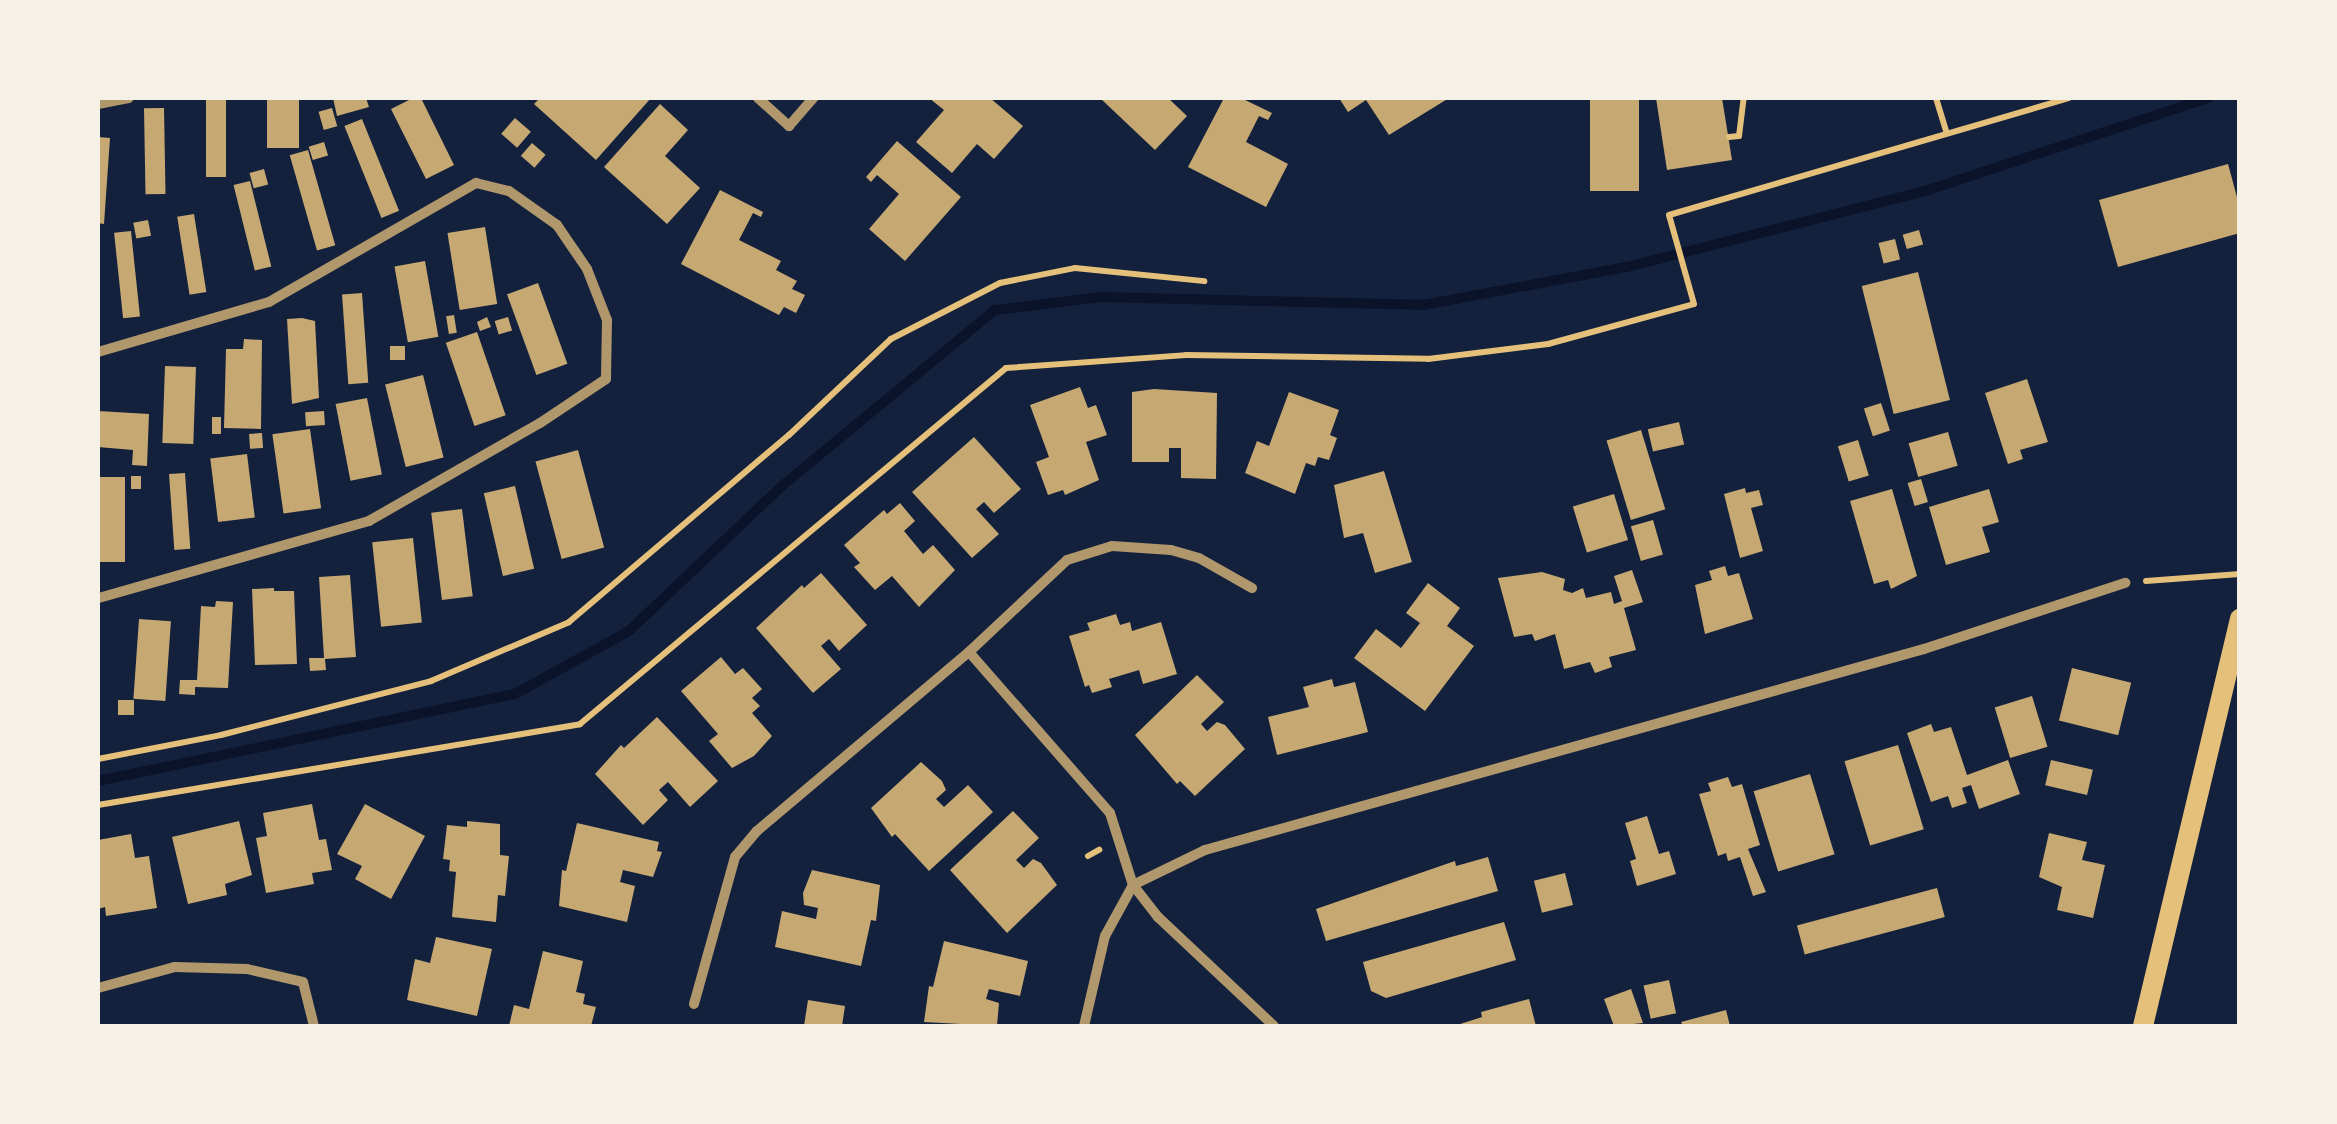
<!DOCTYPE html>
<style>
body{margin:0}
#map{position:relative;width:2337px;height:1124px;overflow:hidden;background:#14213d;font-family:Karla,sans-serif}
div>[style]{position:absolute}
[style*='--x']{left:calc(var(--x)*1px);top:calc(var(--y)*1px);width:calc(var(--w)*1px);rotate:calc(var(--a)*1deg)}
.stream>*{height:10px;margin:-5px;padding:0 5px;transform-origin:5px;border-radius:5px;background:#0b132b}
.building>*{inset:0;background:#c6a872;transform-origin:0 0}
.path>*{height:6px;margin:-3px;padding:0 3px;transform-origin:3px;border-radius:3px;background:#e5c07b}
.minor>*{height:10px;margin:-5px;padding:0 5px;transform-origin:5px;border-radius:5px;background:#b1986c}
.secondary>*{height:20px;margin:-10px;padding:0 10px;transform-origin:10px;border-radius:10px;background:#e5c07b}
span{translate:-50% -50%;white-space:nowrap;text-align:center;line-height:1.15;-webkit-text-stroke:8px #f6f1e7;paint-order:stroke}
.frame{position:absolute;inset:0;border:100px solid #f6f1e7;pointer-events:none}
</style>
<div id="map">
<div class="stream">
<i style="--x:98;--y:781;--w:426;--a:-11.8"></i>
<i style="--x:515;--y:694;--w:130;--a:-28.9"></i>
<i style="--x:629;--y:631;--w:211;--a:-43.5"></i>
<i style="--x:782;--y:486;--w:276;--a:-39.6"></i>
<i style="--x:995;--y:310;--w:107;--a:-7"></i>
<i style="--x:1101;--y:297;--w:322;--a:1.4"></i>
<i style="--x:1423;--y:305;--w:208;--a:-10.6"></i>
<i style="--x:1627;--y:267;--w:308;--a:-14.3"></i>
<i style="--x:1925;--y:191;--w:298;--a:-18.2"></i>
</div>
<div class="building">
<i style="left:206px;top:98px;width:20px;height:79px"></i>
<i style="left:267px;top:98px;width:32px;height:50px"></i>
<i style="clip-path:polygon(333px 98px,366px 98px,369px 107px,337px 116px)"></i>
<i style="clip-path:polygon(413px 98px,421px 98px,454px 165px,426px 179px,391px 109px)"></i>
<i style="clip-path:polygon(540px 98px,651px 98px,596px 160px,534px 104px)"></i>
<i style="clip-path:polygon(929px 98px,990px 98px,1023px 126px,994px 159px,977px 144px,952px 173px,916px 142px,944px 110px)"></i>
<i style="clip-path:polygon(1100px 98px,1168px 98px,1187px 116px,1155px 150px)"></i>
<i style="clip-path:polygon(1224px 98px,1241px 98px,1272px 113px,1268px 120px,1259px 116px,1246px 142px,1288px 164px,1266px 207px,1188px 167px)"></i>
<i style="clip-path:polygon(1339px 98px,1449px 98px,1389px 135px,1366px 100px,1348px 112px)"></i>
<i style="left:1590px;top:98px;width:49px;height:93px"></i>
<i style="clip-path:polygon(1656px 98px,1722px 98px,1732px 160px,1667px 170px)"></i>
<i style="clip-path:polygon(660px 104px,688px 130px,665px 156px,700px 188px,667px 224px,604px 167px)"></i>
<i style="left:164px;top:108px;width:86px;height:20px;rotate:89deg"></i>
<i style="left:332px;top:108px;width:19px;height:14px;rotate:74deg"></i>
<i style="left:515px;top:118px;width:21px;height:21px;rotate:41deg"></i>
<i style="left:362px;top:119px;width:99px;height:19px;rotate:68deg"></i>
<i style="clip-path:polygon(98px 137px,110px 138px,104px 224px,98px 223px)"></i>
<i style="clip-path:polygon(897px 141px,961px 197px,905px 261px,869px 229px,899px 194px,877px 175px,871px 182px,866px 177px)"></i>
<i style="left:324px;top:142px;width:14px;height:16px;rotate:73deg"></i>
<i style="left:532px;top:143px;width:18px;height:17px;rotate:41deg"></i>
<i style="left:308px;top:150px;width:99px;height:19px;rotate:74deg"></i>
<i style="clip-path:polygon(2228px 164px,2240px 208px,2240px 233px,2118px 267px,2099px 200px)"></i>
<i style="left:264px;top:169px;width:16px;height:15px;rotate:75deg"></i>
<i style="left:250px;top:181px;width:88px;height:17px;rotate:76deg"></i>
<i style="clip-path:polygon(720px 190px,763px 212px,761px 217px,753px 213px,739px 240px,781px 261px,776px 270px,797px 281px,792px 289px,805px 295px,796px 313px,784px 307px,779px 315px,681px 264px)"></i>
<i style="left:194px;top:214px;width:79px;height:17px;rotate:81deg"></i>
<i style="left:148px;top:220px;width:16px;height:15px;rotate:79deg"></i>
<i style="left:485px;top:227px;width:78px;height:38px;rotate:81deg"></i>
<i style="left:1919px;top:230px;width:15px;height:17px;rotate:74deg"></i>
<i style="left:131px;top:231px;width:86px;height:17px;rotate:84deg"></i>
<i style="left:1895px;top:239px;width:21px;height:17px;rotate:76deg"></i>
<i style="left:425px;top:261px;width:77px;height:31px;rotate:80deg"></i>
<i style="left:1918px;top:272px;width:132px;height:58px;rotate:76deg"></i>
<i style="left:538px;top:283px;width:86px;height:33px;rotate:70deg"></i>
<i style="left:362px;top:293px;width:90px;height:20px;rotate:86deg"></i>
<i style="left:454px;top:315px;width:18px;height:8px;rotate:81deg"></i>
<i style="clip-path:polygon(487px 317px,491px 327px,480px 331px,477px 322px)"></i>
<i style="left:508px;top:317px;width:14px;height:14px;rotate:73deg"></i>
<i style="clip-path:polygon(302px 318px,315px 321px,319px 398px,292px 404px,287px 319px)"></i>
<i style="left:477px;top:332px;width:88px;height:33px;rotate:71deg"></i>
<i style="clip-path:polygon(244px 339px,262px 340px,261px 429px,224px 428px,226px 349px,243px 349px)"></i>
<i style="left:390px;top:346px;width:15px;height:14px"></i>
<i style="left:165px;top:366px;width:31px;height:77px;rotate:2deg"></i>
<i style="left:423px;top:375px;width:85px;height:39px;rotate:76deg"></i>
<i style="clip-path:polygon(2027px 379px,2048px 442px,2020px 450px,2023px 459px,2008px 464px,1985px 393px)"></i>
<i style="clip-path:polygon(1080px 387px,1088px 408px,1096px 405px,1107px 435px,1086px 442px,1099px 480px,1065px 495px,1063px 490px,1048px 495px,1036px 462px,1049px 457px,1030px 405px)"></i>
<i style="clip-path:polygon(1154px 389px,1217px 393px,1216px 479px,1181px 478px,1181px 448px,1169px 448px,1169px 462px,1132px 462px,1132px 392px)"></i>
<i style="clip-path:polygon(1289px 392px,1339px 410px,1330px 435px,1337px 438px,1329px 460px,1318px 457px,1315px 466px,1306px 463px,1295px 494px,1245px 473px,1257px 441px,1269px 446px)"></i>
<i style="left:367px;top:398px;width:78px;height:32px;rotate:79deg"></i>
<i style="left:1881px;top:403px;width:29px;height:18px;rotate:72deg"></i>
<i style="clip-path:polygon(98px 411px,149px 414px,147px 466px,132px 465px,133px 450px,98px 447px)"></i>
<i style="left:324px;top:411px;width:14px;height:19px;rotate:86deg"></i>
<i style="left:212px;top:417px;width:9px;height:17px"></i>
<i style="left:1679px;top:422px;width:23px;height:32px;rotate:77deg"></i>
<i style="left:310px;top:429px;width:80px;height:38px;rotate:82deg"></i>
<i style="left:1641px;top:430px;width:83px;height:36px;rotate:73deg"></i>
<i style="left:1948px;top:432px;width:35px;height:41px;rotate:74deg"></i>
<i style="left:262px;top:433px;width:15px;height:13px;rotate:86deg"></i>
<i style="clip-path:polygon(974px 437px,1021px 489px,994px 513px,984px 502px,976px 509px,999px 534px,972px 558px,912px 492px)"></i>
<i style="left:1858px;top:440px;width:37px;height:21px;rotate:73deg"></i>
<i style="left:578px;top:450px;width:101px;height:44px;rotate:75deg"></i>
<i style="left:247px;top:454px;width:64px;height:37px;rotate:83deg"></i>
<i style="clip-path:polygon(1384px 471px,1412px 562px,1375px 573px,1363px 533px,1344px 538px,1334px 485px)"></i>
<i style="left:185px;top:473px;width:76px;height:16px;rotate:86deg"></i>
<i style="left:131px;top:476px;width:10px;height:13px"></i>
<i style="left:98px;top:477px;width:27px;height:85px"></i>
<i style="left:1921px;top:479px;width:24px;height:14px;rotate:73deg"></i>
<i style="left:515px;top:486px;width:85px;height:32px;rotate:77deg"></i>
<i style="clip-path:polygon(1745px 488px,1746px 493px,1759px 490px,1763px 505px,1751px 508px,1763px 551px,1740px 558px,1724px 494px)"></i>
<i style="clip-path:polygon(1892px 489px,1917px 576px,1891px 589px,1888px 580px,1874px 584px,1850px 501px)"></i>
<i style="clip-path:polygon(1989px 489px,1999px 522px,1982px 527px,1990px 552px,1946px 565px,1929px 507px)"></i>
<i style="left:1614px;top:494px;width:48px;height:43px;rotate:73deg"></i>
<i style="clip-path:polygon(900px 503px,915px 521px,904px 531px,923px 554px,933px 545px,955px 570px,919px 607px,892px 576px,875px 590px,854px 567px,860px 563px,844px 545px,884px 510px,887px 514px)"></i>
<i style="left:462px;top:509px;width:88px;height:31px;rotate:83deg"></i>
<i style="left:1653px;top:520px;width:36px;height:23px;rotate:74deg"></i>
<i style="left:413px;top:538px;width:85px;height:41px;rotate:84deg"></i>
<i style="clip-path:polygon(1725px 566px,1728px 576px,1739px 573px,1753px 619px,1705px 634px,1695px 585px,1712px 580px,1709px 571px)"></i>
<i style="clip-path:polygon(1632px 570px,1643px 602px,1624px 608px,1636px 650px,1609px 657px,1612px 667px,1595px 673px,1590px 662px,1564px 669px,1555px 634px,1535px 641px,1532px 634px,1514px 637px,1498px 578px,1542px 572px,1565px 579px,1563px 590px,1572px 593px,1583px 588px,1586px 598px,1611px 592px,1614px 604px,1622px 601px,1614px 576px)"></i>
<i style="clip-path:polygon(821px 573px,867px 625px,839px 651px,829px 639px,821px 646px,841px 669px,813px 693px,756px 628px,802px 585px,804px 588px)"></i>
<i style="clip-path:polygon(350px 575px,356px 657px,325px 659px,326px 670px,310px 671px,309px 658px,324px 658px,319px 577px)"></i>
<i style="clip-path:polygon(1428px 583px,1460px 608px,1447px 626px,1474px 646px,1425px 711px,1354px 658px,1376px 629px,1401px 648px,1420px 623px,1406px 613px)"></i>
<i style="clip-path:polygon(274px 588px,274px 591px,294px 591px,297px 664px,255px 665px,252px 589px)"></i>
<i style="clip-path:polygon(216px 601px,233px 602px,228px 688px,195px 687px,195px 695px,179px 694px,180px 680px,197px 680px,201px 606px,215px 607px)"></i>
<i style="clip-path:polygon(1116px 614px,1120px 625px,1130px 622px,1132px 631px,1161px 622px,1177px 674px,1143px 684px,1139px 670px,1109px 679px,1112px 687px,1092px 693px,1089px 685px,1085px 687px,1069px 636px,1090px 630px,1087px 623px)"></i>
<i style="left:139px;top:619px;width:32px;height:80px;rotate:4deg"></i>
<i style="clip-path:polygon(721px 657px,735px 674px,743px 668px,762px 689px,752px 698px,760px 706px,752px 713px,772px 736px,754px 756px,732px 768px,709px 741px,718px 734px,681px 691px)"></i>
<i style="left:2072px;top:668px;width:61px;height:54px;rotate:14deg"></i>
<i style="clip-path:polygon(1197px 675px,1224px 702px,1201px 724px,1207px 731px,1217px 722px,1225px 725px,1245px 749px,1195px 796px,1180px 781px,1177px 784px,1135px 735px)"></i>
<i style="clip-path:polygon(1332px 679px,1334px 687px,1355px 682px,1368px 732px,1277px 755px,1268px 717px,1309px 707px,1303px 687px)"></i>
<i style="left:2032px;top:696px;width:53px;height:39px;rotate:73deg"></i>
<i style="left:118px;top:700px;width:16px;height:15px"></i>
<i style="clip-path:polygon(657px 717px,718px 781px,690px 807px,668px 782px,659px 790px,668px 800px,643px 825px,595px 774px,621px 745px,624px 748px)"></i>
<i style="clip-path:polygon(1931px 724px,1934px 732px,1951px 727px,1967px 775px,2008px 760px,2020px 794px,1979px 809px,1971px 785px,1962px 788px,1967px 803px,1952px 808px,1948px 796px,1931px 802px,1907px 733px)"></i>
<i style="left:1898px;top:745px;width:88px;height:56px;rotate:73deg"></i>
<i style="left:2051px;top:760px;width:43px;height:26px;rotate:13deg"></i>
<i style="clip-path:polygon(921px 762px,942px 781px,946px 790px,936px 799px,944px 807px,968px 785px,993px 812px,929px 871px,895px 834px,892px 837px,871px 808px)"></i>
<i style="left:1810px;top:774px;width:84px;height:59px;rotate:73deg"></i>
<i style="clip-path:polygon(1728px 777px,1732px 787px,1742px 784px,1760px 845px,1748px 849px,1766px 892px,1753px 896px,1740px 857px,1728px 861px,1726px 853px,1718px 856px,1699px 794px,1711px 791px,1708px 783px)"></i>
<i style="clip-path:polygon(312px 804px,319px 840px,326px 839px,332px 870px,312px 873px,314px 884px,266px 893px,256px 838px,267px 836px,263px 813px)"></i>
<i style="clip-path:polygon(365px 804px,425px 836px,391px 899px,355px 879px,362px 866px,337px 854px)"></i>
<i style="clip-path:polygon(1013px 811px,1039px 838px,1016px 860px,1024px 868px,1033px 859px,1041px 863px,1057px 885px,1007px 933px,950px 870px)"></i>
<i style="clip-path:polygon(1647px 816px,1659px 854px,1669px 851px,1676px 874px,1637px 886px,1630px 861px,1636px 859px,1625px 823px)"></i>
<i style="clip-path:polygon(239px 821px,252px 875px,225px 884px,227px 895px,188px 904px,172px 837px)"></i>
<i style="clip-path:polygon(467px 821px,500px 824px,500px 855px,509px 856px,505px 896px,498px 895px,496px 922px,452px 917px,456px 872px,449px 871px,450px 860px,443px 859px,447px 825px,467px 827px)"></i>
<i style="clip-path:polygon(577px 823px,659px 842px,657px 851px,662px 852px,653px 877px,623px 870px,620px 882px,635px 886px,627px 922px,559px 906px,562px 870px,566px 871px)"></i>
<i style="clip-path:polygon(2049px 833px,2087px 842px,2082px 860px,2105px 865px,2093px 918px,2057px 910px,2062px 887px,2039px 877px)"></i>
<i style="clip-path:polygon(131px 834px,135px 858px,149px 856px,157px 908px,106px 916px,105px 907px,98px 909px,98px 840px)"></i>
<i style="clip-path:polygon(1488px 857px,1498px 891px,1326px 941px,1316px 909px,1455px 861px,1456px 866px)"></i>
<i style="clip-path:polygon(812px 870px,880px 885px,876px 921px,871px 920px,861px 966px,775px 947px,782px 911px,816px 919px,818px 908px,804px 905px,803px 893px)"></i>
<i style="left:1565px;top:873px;width:33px;height:32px;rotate:76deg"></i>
<i style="left:1937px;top:888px;width:30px;height:145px;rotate:75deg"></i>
<i style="clip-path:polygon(1504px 922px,1516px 960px,1386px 998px,1371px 991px,1363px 962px)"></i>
<i style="clip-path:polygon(436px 937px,492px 949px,477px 1016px,407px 1000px,415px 959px,430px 963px)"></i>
<i style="clip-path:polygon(944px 941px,1028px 961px,1020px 996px,989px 989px,986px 999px,999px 1003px,997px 1026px,924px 1022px,929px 986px,933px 987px)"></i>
<i style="clip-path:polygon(543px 951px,583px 961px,576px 992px,585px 994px,583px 1004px,596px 1007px,591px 1026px,509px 1026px,514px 1005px,529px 1009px)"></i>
<i style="left:1669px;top:980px;width:34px;height:26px;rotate:78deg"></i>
<i style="clip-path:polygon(1631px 989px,1643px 1023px,1614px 1026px,1604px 999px)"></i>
<i style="clip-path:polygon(1529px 999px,1536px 1026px,1454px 1026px,1482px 1017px,1481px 1012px)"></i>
<i style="clip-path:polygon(808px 1000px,845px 1006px,842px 1026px,804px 1026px)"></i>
<i style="clip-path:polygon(1726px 1010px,1730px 1026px,1683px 1026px,1681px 1022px)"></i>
</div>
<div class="path">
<i style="--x:1936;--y:98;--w:37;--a:73"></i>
<i style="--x:1729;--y:137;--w:10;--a:-6"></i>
<i style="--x:1739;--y:136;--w:38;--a:-83"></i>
<i style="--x:2146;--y:581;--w:94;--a:-4.3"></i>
<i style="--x:98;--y:759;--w:125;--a:-11"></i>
<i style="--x:221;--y:735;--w:217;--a:-14.4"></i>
<i style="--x:431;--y:681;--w:150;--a:-23.1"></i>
<i style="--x:569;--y:622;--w:289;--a:-40.4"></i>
<i style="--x:789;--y:435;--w:140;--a:-43.3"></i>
<i style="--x:891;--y:339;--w:123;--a:-27.2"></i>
<i style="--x:1000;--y:283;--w:76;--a:-11.3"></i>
<i style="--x:1075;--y:268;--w:130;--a:5.8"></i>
<i style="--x:98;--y:805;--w:489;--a:-9.5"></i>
<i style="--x:580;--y:724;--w:555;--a:-39.88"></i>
<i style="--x:1006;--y:368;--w:180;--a:-4.1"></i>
<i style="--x:1186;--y:355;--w:242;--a:0.9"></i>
<i style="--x:1428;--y:359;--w:121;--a:-7.1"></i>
<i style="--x:1548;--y:344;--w:151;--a:-15.3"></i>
<i style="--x:1694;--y:304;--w:92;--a:-105.7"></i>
<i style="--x:1669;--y:215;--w:417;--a:-16.3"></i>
<i style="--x:1088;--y:856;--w:13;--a:-29"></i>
</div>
<div class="minor">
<i style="--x:758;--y:98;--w:42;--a:42.1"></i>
<i style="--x:789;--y:126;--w:37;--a:-49"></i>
<i style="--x:98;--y:104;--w:31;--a:-11"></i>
<i style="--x:98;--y:352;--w:178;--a:-16.3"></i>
<i style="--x:269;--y:302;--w:239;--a:-29.9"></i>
<i style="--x:476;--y:183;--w:34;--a:14"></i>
<i style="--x:509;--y:191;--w:59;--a:35.3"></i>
<i style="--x:557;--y:225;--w:53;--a:55.7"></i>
<i style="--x:587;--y:269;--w:55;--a:68.6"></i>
<i style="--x:607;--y:320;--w:59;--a:91"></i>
<i style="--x:606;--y:379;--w:79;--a:146.3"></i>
<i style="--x:540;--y:423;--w:197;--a:150.2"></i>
<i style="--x:369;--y:521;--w:282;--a:164.1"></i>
<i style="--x:969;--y:652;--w:214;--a:48.8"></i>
<i style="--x:1110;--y:813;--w:76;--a:72.3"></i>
<i style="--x:1133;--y:885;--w:41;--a:52"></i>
<i style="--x:1158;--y:917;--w:159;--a:43.2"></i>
<i style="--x:98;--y:988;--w:80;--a:-15.3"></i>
<i style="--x:175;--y:967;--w:72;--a:1.6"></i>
<i style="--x:247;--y:969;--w:57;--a:13.1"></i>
<i style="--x:303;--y:982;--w:45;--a:76"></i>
<i style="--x:694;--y:1004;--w:153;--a:-74.4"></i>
<i style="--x:735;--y:857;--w:34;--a:-50"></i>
<i style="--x:757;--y:831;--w:277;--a:-40.2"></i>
<i style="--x:969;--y:652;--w:134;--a:-43.2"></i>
<i style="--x:1067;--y:560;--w:47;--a:-17.3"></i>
<i style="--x:1112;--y:546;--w:59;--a:3.9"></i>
<i style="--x:1171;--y:550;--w:29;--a:16"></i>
<i style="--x:1199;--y:558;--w:61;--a:29.5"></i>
<i style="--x:1084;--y:1026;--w:92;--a:-76.9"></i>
<i style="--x:1105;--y:936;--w:58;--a:-61.2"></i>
<i style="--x:1133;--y:885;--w:80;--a:-25.9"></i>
<i style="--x:1205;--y:850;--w:747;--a:-15.62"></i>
<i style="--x:1924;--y:649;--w:212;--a:-18.2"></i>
</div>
<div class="secondary">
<i style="--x:2143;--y:1026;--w:419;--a:-76.6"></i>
</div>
<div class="frame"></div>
</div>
